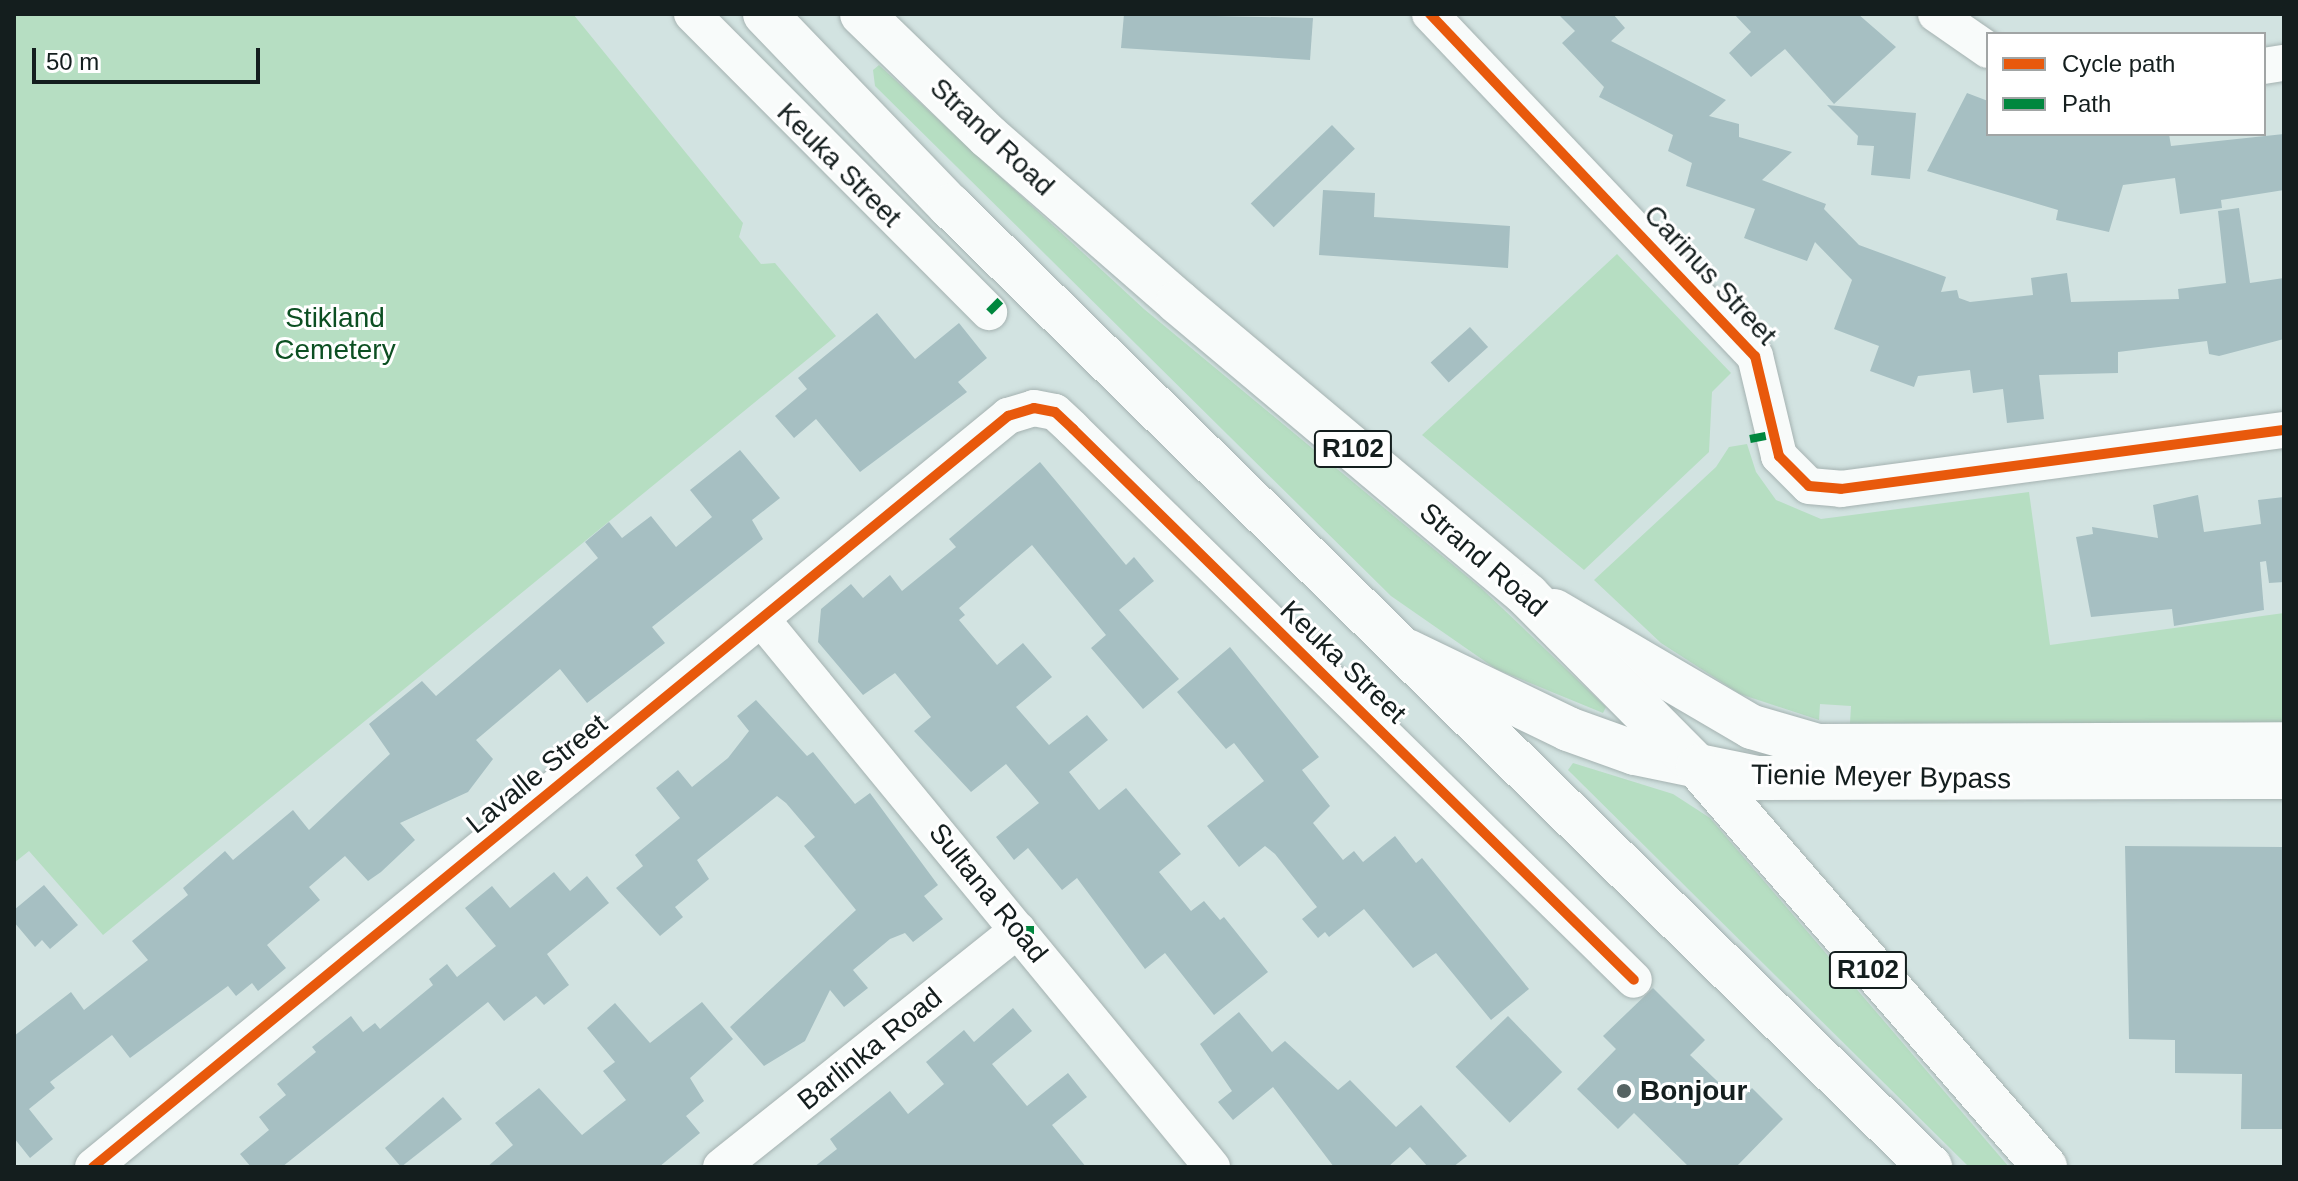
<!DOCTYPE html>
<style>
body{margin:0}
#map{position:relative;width:2298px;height:1181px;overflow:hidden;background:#d2e3e1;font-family:Helvetica,sans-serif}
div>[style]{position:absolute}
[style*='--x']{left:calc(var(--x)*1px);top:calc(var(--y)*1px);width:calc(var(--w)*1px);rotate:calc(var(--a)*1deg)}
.green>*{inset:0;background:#b6dec2}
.building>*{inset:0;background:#a6bfc2;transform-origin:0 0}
.roads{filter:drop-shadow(0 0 2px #a5b2b1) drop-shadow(0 0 2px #a5b2b1)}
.minor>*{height:36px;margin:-18px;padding:0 18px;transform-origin:18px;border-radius:18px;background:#f8fbfa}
.tertiary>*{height:44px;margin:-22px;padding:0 22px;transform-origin:22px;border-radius:22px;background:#f8fbfa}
.primary>*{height:44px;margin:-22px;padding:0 22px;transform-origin:22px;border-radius:22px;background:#f8fbfa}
.quiet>*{height:8px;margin-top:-4px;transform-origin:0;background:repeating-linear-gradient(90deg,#00873e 0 16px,transparent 0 24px)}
.cycleway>*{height:10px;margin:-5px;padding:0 5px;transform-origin:5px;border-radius:5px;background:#e8590c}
.dots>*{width:22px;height:22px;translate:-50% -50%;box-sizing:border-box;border:4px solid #fff;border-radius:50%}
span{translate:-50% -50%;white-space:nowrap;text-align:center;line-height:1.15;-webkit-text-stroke:6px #fff;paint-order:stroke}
.shield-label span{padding:2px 6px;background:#fff;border:2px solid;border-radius:6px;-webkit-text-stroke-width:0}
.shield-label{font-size:26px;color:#141e1e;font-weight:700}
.street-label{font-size:28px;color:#141e1e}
.park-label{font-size:28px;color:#0c4f22}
.poi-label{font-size:28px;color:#141e1e;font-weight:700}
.left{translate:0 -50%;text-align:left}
.frame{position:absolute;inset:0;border:16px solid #141e1e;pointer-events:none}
.legend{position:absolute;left:1986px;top:32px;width:280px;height:104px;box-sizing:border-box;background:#fff;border:2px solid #a1a5a5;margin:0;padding:10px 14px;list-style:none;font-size:24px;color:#141e1e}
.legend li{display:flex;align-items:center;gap:16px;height:40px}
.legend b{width:40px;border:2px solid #a1a5a5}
.scale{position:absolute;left:32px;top:48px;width:228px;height:36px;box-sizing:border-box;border:4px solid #141e1e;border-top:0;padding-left:10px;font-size:24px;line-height:28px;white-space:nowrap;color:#141e1e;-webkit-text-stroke:6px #fff;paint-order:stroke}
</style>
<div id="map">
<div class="green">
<i style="clip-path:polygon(14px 14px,573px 14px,743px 223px,739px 237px,761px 264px,775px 263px,836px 336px,103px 935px,29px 851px,14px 863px)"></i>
<i style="clip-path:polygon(879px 65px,1144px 309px,1481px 588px,1606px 707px,1603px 713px,1496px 669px,1391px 596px,875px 86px,873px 70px)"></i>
<i style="clip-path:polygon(1617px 254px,1731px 373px,1712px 392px,1709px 452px,1584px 570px,1422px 435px)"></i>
<i style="clip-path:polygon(1747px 444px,1756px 472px,1776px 500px,1821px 519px,2029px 492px,2050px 645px,2284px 613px,2284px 734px,1849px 740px,1851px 706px,1820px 704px,1819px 720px,1740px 694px,1661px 643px,1594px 580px,1716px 467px,1729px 447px)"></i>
<i style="clip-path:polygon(1573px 763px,1673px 794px,1710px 818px,2009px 1167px,1969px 1167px,1568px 770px)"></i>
</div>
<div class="building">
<i style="clip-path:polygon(1124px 14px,1313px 18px,1310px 60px,1121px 48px)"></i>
<i style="clip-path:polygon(1558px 14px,1613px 14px,1625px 28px,1611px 41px,1726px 100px,1709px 116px,1739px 124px,1739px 137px,1792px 152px,1762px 180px,1826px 204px,1824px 209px,1859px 245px,1946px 277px,1941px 292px,1957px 290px,1959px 298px,1970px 302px,2033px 295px,2031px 278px,2067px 273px,2071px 302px,2179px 299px,2178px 289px,2226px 283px,2218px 211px,2239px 208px,2250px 283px,2284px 278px,2284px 339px,2219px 356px,2209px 354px,2207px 341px,2118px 352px,2118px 373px,2039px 375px,2044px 419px,2007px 423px,2003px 389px,1973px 393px,1970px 370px,1918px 376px,1914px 387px,1870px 371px,1879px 346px,1834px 329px,1852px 280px,1815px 242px,1807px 261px,1744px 238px,1755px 209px,1686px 186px,1692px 163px,1668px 151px,1673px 135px,1599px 97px,1604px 87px,1562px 43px,1575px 31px)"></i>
<i style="clip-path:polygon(1734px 14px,1858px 14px,1896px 47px,1834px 104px,1785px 49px,1751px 77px,1729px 53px,1751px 32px)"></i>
<i style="clip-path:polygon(1967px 93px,1988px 101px,1988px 134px,2169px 134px,2171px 146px,2284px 134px,2284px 190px,2221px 200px,2222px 208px,2180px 214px,2175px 178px,2123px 185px,2109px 232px,2056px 220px,2058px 210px,1927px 171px)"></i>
<i style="clip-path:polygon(1827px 105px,1916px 113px,1910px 179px,1871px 175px,1874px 146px,1857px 145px,1858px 136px)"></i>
<i style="left:1332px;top:125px;width:33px;height:113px;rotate:46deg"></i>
<i style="clip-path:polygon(1323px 190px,1375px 193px,1374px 217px,1510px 226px,1508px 268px,1319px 255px)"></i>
<i style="clip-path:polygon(877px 313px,915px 359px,959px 323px,987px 358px,958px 382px,967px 392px,860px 472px,816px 419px,794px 438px,775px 416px,807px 389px,798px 378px)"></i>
<i style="left:1470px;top:327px;width:27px;height:53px;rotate:48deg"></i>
<i style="clip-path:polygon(740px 450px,780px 498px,752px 520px,763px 539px,652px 627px,665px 643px,587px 703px,560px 669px,476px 740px,493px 759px,468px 792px,400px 823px,415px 840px,381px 872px,368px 881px,345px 856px,309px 887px,320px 900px,267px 945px,286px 968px,258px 991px,252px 983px,236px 996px,228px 986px,130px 1058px,112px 1035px,50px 1082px,55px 1088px,29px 1109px,53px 1139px,30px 1158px,14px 1138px,14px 1036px,71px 992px,84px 1010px,148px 960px,132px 941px,188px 895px,183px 888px,225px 851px,233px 860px,293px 810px,309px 830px,390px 754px,369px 724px,422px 681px,436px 696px,598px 558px,585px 542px,609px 522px,622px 538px,651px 516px,676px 547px,712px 517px,690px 490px)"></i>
<i style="clip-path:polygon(1040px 462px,1126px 565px,1134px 557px,1154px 581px,1119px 610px,1179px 679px,1143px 709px,1091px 648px,1106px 635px,1032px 545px,959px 608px,965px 615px,959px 620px,997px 665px,1023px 643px,1052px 677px,1016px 707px,1049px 745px,1087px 715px,1108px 740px,1069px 772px,1099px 810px,1126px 788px,1181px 854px,1159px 872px,1191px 911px,1204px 901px,1220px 920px,1224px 917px,1268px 972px,1214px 1015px,1165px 953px,1145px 969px,1077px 878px,1062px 890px,1028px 848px,1014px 860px,996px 837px,1039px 803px,1006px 764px,971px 792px,914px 731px,931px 717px,895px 673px,863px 695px,818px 642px,821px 609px,851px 584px,863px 598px,890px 575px,902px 591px,956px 547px,949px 539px)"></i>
<i style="clip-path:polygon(2198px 495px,2204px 532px,2261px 524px,2258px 500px,2284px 497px,2284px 582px,2269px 583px,2266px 561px,2260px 562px,2264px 610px,2174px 626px,2172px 609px,2091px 617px,2076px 537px,2093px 534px,2092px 527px,2158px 538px,2153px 505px)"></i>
<i style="clip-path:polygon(1230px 647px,1319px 757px,1302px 770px,1330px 806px,1313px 823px,1343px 860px,1354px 851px,1363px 862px,1395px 836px,1416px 863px,1422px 858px,1529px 989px,1491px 1020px,1436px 953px,1413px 968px,1364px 909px,1329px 937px,1325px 932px,1318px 938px,1302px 919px,1317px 907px,1275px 854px,1265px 846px,1239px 867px,1207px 826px,1264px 781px,1234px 743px,1226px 749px,1177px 692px)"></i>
<i style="clip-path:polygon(756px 700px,807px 756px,813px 752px,855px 804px,870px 793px,938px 885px,924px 896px,943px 919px,913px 942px,905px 933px,890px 939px,853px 970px,868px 988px,844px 1007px,830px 990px,805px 1041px,764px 1066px,730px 1027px,856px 910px,804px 846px,815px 837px,786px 803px,777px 796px,697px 860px,709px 879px,675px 907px,683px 917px,660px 936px,616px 888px,643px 866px,635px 855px,680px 818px,656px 788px,678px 770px,692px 787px,728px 758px,749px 731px,737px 716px)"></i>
<i style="clip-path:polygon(2125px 846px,2284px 847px,2284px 1129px,2241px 1129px,2242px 1074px,2175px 1073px,2175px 1040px,2129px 1039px)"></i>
<i style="clip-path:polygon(554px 872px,570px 891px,587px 876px,609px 903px,547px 954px,569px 985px,544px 1005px,536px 996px,504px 1021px,488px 1002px,282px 1167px,251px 1167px,240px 1154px,269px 1130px,259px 1117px,286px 1095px,277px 1084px,316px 1052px,312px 1047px,351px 1016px,363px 1032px,375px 1023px,380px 1029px,433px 985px,429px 979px,447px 964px,457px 977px,496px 946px,465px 908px,492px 886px,510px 908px)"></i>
<i style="clip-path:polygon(44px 885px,78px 925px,50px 949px,42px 940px,35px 947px,14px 922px,14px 910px)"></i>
<i style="clip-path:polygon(1653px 988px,1705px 1040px,1690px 1055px,1739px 1102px,1752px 1088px,1783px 1119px,1736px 1167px,1689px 1167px,1634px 1113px,1618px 1129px,1577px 1089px,1616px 1049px,1603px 1036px)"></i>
<i style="clip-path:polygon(702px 1002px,733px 1039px,690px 1078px,704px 1101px,686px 1116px,700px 1133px,659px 1167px,487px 1167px,513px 1145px,495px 1123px,539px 1088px,582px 1135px,626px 1100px,603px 1071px,615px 1062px,587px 1028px,615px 1003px,650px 1043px)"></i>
<i style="clip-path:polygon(1013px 1008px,1032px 1031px,992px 1064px,1027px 1106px,1068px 1073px,1087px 1097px,1052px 1125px,1086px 1167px,814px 1167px,837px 1149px,830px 1139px,890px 1091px,908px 1114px,944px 1084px,926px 1062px,964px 1030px,974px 1042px)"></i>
<i style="clip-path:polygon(1239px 1012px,1272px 1052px,1285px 1041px,1338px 1090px,1350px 1080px,1396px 1127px,1421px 1105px,1467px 1156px,1453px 1167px,1428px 1167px,1410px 1147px,1388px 1167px,1334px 1167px,1273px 1087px,1233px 1120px,1218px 1102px,1232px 1091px,1200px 1044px)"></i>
<i style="left:1508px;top:1016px;width:78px;height:73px;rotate:46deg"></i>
<i style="clip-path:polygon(443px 1097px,462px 1119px,401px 1167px,385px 1148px)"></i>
</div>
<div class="roads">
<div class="minor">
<i style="--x:692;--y:14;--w:421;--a:45.1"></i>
<i style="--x:1430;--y:14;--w:472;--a:46.5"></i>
<i style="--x:1755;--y:356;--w:103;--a:76.5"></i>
<i style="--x:1779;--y:456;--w:42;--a:45"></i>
<i style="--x:1809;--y:486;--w:32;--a:5"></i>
<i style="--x:1841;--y:489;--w:447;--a:-7.6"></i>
<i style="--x:1936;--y:14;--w:63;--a:34.7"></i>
<i style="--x:2264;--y:66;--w:20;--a:-9"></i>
<i style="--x:763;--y:621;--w:707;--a:50.57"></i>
<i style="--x:93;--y:1167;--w:1184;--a:-39.38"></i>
<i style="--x:1008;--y:416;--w:27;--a:-17"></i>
<i style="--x:1034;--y:408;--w:21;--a:11"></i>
<i style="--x:1055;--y:412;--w:25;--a:43"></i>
<i style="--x:1073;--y:429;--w:786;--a:44.48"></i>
<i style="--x:721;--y:1167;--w:380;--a:-38.6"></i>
</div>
<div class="tertiary">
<i style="--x:1554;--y:611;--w:229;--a:30.4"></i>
<i style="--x:1752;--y:727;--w:69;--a:16.1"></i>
<i style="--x:1818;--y:746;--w:466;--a:-0.2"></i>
<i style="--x:1407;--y:651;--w:179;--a:25.8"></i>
<i style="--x:1568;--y:729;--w:71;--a:19.7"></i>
<i style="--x:1635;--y:753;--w:125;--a:11.6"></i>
<i style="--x:1757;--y:778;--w:527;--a:-0.11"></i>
</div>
<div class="primary">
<i style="--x:765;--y:14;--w:267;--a:46.1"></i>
<i style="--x:950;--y:206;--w:1373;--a:44.44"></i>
<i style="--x:862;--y:14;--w:177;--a:44.1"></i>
<i style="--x:989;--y:137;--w:251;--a:41.1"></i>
<i style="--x:1178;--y:302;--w:457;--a:40"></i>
<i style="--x:1528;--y:596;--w:241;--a:45.2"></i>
<i style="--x:1698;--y:767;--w:530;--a:49.06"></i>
</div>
</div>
<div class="quiet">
<i style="--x:989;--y:312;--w:21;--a:-45"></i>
<i style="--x:1750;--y:439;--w:25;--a:-11"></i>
<i style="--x:1018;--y:930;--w:23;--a:0"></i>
</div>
<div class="cycleway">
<i style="--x:1430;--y:14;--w:472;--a:46.5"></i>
<i style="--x:1755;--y:356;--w:103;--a:76.5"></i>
<i style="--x:1779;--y:456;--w:42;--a:45"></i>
<i style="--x:1809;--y:486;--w:32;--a:5"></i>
<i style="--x:1841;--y:489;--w:447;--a:-7.6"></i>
<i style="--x:93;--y:1167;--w:1184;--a:-39.38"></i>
<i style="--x:1008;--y:416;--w:27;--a:-17"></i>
<i style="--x:1034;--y:408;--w:21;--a:11"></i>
<i style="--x:1055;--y:412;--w:25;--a:43"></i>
<i style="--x:1073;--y:429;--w:786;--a:44.48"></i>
</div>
<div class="dots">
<i style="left:1624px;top:1091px;background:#566362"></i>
</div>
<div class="shield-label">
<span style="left:1353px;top:449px">R102</span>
<span style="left:1868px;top:970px">R102</span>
</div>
<div class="street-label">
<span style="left:992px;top:137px;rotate:43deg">Strand Road</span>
<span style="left:839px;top:165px;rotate:45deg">Keuka Street</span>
<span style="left:1710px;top:275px;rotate:47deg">Carinus Street</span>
<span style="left:1483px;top:560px;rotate:41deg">Strand Road</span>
<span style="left:1343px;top:662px;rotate:44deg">Keuka Street</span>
<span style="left:537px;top:774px;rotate:-39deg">Lavalle Street</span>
<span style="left:1881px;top:777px;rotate:1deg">Tienie Meyer Bypass</span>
<span style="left:988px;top:893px;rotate:51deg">Sultana Road</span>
<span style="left:870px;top:1049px;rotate:-39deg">Barlinka Road</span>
</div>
<div class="park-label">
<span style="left:335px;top:334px">Stikland<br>Cemetery</span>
</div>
<div class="poi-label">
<span class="left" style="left:1640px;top:1091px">Bonjour</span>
</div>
<div class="frame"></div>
<ul class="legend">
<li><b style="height:10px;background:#e8590c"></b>Cycle path</li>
<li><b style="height:10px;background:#00873e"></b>Path</li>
</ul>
<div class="scale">50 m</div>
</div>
